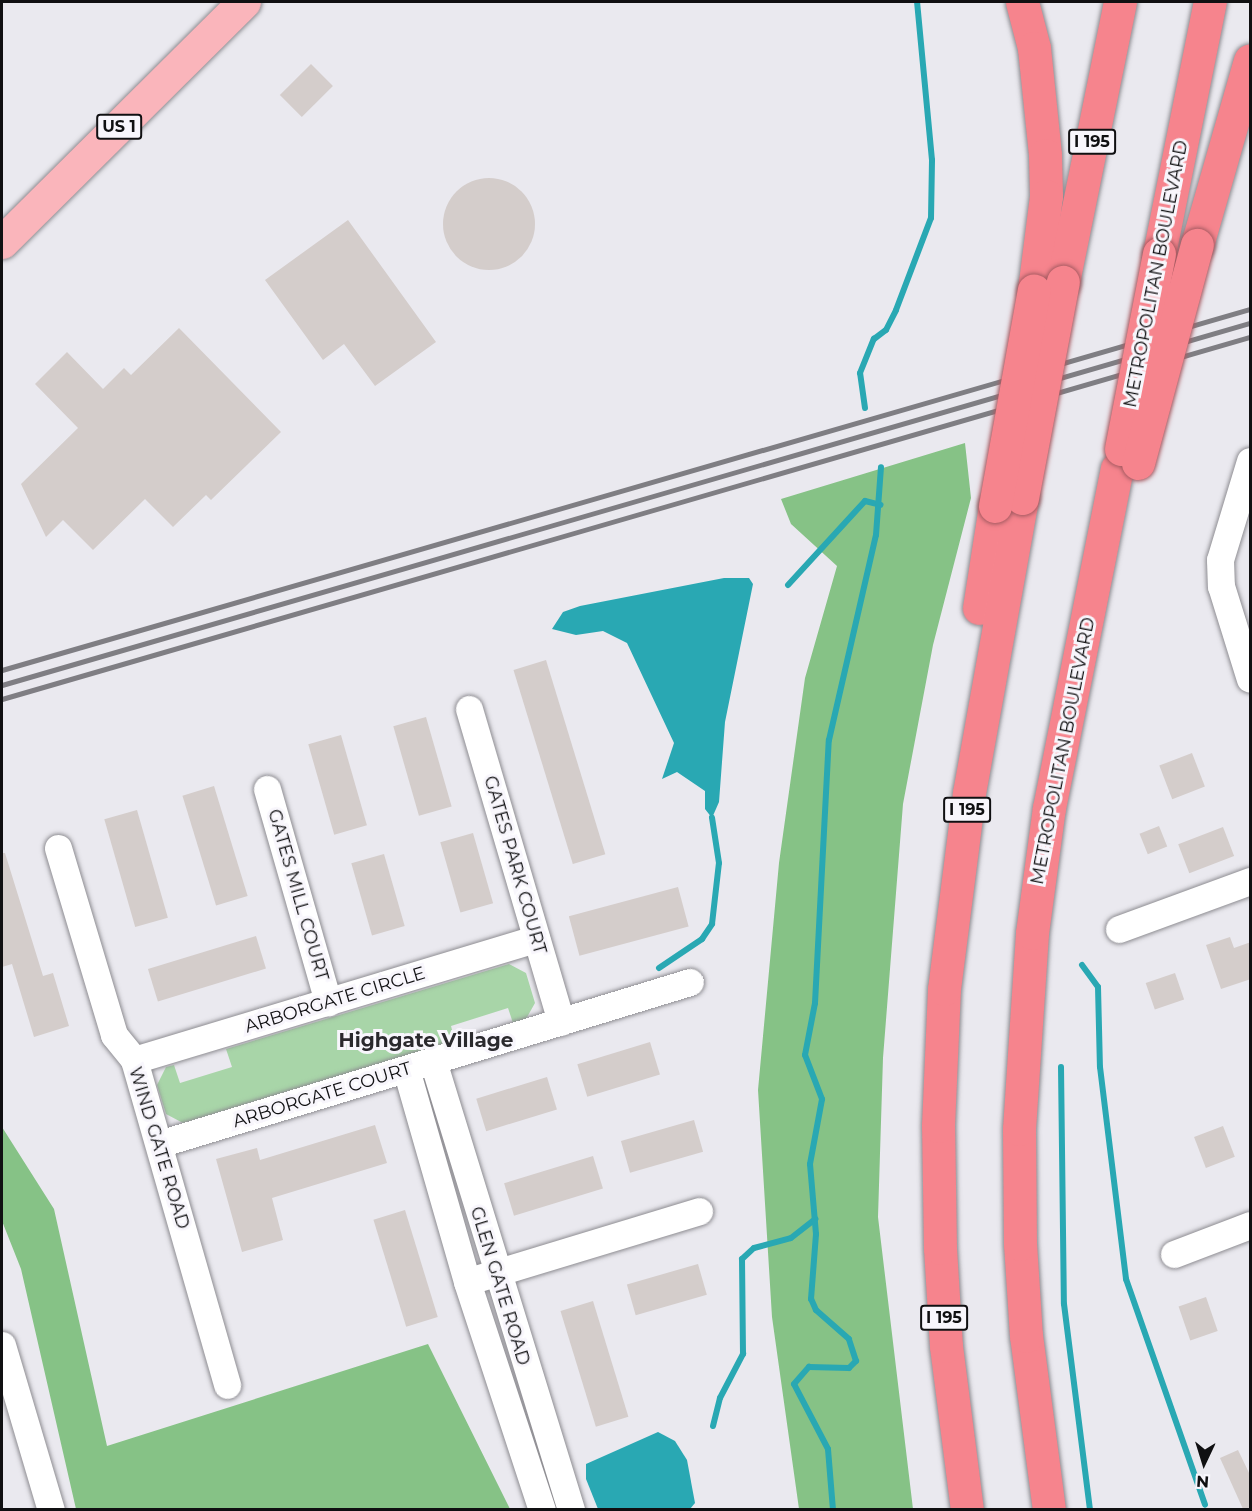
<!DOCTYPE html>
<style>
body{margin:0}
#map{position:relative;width:1252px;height:1511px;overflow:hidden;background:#eae9ef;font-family:Montserrat,sans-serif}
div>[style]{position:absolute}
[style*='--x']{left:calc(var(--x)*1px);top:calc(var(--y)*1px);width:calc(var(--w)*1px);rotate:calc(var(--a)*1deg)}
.green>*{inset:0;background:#a8d5a8}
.forest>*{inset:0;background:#86c286}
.water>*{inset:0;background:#29a8b3}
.stream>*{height:6px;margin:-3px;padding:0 3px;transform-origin:3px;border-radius:3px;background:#29a8b3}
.building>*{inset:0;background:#d4cdcb;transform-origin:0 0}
.round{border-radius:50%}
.roads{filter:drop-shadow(0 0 2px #8e8d92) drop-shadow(0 0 2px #8e8d92)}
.minor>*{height:27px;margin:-13.5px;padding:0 13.5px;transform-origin:13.5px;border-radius:13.5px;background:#fff}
.major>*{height:33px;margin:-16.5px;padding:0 16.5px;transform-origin:16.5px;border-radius:16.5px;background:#fab5bb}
.highway>*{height:33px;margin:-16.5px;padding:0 16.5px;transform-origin:16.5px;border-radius:16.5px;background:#f6848d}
.rail>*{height:4.5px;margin:-2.25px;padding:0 2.25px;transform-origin:2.25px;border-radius:2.25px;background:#7f7e83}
.bridges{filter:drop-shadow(0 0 2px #a65b62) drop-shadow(0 0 2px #a65b62)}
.highway-bridge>*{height:33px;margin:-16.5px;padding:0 16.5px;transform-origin:16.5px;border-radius:16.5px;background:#f6848d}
span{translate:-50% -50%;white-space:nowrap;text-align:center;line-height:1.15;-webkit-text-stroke:6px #f8f6fc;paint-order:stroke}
.shield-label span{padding:2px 4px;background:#f8f6fc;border:2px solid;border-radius:4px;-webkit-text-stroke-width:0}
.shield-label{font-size:16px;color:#101012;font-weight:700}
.street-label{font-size:18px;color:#101012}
.neighbourhood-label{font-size:20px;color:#2a292d;font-weight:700}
.frame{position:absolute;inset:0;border:3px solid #101012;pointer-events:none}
.north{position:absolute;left:1174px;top:1433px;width:60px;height:60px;-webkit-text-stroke:4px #f8f6fc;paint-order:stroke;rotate:184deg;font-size:16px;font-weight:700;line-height:24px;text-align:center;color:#101012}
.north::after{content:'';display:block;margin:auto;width:21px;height:27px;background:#101012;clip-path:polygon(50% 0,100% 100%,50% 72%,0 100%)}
</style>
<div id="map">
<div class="green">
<i style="clip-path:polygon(509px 964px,526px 973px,535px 1003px,526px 1019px,513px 1023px,508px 1008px,451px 1026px,455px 1041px,183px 1123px,166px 1114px,157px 1085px,166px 1067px,174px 1065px,180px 1083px,232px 1067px,226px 1049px)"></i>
</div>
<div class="forest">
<i style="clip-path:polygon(965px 443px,971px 498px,933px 645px,903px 804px,883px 1058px,878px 1217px,913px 1509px,799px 1509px,772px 1317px,758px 1090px,779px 863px,805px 678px,837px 566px,791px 524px,781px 499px)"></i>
<i style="clip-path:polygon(2px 1127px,54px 1209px,107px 1446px,428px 1344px,510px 1509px,76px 1509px,21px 1269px,2px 1221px)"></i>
</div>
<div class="water">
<i style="clip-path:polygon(724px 578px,749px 578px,753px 584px,725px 722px,719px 802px,712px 818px,705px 809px,705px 791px,677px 772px,662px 779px,674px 743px,627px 643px,603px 631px,576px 635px,552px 629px,563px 612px,580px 606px)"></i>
<i style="clip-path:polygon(658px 1432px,675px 1441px,687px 1460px,695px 1503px,690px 1509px,598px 1509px,586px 1479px,586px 1464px)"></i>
</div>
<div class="stream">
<i style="--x:865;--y:408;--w:35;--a:-98"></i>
<i style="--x:860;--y:373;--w:37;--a:-68"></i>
<i style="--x:874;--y:339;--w:15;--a:-37"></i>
<i style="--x:886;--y:330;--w:22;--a:-63"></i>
<i style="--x:896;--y:310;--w:98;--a:-69.2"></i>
<i style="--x:931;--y:218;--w:58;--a:-89"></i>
<i style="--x:932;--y:160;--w:159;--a:-95.4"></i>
<i style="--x:788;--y:585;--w:114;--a:-47.5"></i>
<i style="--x:865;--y:501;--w:16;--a:14"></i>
<i style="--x:1082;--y:965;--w:27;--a:54"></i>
<i style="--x:1098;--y:987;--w:80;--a:88.6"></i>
<i style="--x:1100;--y:1067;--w:214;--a:83"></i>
<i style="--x:1126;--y:1279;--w:239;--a:70.7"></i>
<i style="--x:659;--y:968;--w:52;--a:-34"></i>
<i style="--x:702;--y:939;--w:18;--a:-56"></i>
<i style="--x:712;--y:924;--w:61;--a:-83.5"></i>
<i style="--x:719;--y:863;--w:46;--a:-98.8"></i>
<i style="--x:1061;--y:1067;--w:237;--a:89.3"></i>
<i style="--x:1064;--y:1304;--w:208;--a:82.8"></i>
<i style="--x:713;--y:1426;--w:29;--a:-76"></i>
<i style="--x:720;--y:1398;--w:50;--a:-62.4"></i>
<i style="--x:743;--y:1354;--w:95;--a:-90.6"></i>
<i style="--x:742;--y:1259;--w:16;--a:-43"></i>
<i style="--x:754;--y:1248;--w:38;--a:-15"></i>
<i style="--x:791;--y:1238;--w:31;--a:-38"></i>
<i style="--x:833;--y:1510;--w:61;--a:-94.7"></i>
<i style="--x:828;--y:1449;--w:73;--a:-117.6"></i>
<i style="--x:794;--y:1384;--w:23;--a:-49"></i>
<i style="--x:809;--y:1367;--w:40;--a:1.4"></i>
<i style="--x:849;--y:1368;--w:10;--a:-45"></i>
<i style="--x:856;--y:1361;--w:23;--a:-108"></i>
<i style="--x:849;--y:1339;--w:44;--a:-138.7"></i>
<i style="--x:816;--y:1310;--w:12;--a:-114"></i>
<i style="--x:811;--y:1299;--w:65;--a:-85.6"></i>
<i style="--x:816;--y:1234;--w:70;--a:-94.9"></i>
<i style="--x:810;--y:1164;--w:66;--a:-79.5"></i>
<i style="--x:822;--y:1099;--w:47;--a:-111.1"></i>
<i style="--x:805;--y:1055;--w:53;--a:-79.1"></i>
<i style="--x:815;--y:1003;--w:263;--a:-87"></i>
<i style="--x:829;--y:740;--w:210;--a:-77.1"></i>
<i style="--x:876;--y:535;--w:68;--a:-85.8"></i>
</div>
<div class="building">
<i style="left:311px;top:64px;width:31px;height:44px;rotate:45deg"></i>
<i class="round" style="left:443px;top:178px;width:92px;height:92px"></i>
<i style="clip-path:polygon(348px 220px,436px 342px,375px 386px,344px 344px,323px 360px,265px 280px)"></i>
<i style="clip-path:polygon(179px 328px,281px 432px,211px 500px,206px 495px,173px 527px,145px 499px,93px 550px,63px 520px,46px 537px,21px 484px,78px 428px,35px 384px,67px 352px,103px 389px,124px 368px,131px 375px)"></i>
<i style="left:546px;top:660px;width:203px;height:34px;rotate:73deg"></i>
<i style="left:426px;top:717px;width:93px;height:34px;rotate:74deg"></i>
<i style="left:341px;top:735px;width:94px;height:34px;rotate:74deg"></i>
<i style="left:1192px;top:753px;width:36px;height:35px;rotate:69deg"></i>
<i style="left:214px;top:786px;width:115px;height:33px;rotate:73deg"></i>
<i style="left:137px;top:810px;width:112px;height:34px;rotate:74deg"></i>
<i style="left:1159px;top:826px;width:22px;height:21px;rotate:68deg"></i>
<i style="left:1223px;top:827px;width:31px;height:48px;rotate:69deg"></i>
<i style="left:473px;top:833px;width:73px;height:34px;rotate:74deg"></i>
<i style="clip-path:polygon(2px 853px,5px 853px,43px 976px,53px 973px,69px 1026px,34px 1037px,12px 964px,2px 967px)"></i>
<i style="left:384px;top:854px;width:75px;height:34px;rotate:74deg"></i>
<i style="left:678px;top:887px;width:41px;height:113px;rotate:75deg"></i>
<i style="left:256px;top:936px;width:34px;height:113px;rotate:73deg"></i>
<i style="clip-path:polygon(1230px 937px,1234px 948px,1251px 942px,1251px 979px,1221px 989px,1206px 945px)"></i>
<i style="left:1175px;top:973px;width:28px;height:31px;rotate:71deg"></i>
<i style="left:650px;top:1042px;width:34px;height:76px;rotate:73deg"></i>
<i style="left:547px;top:1077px;width:34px;height:74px;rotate:73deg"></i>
<i style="left:694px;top:1120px;width:33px;height:76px;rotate:74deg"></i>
<i style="clip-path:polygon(375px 1125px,387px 1163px,272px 1198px,283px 1240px,242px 1252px,216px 1159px,257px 1148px,260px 1160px)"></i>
<i style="left:1223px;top:1126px;width:33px;height:31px;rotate:69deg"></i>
<i style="left:593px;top:1156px;width:34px;height:93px;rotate:73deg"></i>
<i style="left:405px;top:1210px;width:112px;height:33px;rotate:73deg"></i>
<i style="left:698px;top:1264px;width:32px;height:74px;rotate:74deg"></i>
<i style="left:1206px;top:1297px;width:36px;height:29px;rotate:71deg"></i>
<i style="left:593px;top:1301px;width:121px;height:34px;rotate:73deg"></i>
<i style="clip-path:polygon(1238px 1450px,1251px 1477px,1251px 1509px,1243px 1509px,1220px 1458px)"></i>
</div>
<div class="roads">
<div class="minor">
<i style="--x:1250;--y:461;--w:103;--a:106.9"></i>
<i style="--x:1220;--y:560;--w:26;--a:88"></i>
<i style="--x:1221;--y:586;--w:97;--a:72.7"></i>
<i style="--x:469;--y:709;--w:326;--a:73.6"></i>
<i style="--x:267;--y:789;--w:222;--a:74"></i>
<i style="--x:58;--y:848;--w:195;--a:73.3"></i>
<i style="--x:114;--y:1035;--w:32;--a:51"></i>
<i style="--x:134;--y:1060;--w:338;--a:74"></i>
<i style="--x:1119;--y:929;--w:140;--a:-20.1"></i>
<i style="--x:134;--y:1060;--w:420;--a:-16.8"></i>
<i style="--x:433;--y:1061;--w:470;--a:72.9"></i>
<i style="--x:406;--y:1069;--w:222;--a:74"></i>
<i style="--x:467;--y:1282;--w:240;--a:71.8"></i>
<i style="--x:159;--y:1144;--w:555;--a:-16.97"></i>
<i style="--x:1174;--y:1254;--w:81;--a:-20.9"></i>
<i style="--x:479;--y:1278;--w:230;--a:-16.9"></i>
<i style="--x:2;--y:1345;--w:172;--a:73.5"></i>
</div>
<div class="major">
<i style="--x:2;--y:242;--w:341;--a:-44.8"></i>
</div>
<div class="highway">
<i style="--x:1022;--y:2;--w:48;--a:75.4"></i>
<i style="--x:1034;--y:48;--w:108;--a:84.1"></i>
<i style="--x:1045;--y:155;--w:41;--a:88.6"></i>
<i style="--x:1046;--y:196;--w:95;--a:97.3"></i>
<i style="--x:1197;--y:245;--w:192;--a:-74"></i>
<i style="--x:1159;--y:254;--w:257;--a:-78.6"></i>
<i style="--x:1063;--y:282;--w:286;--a:-78.5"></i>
<i style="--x:979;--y:608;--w:103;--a:-81.1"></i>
<i style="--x:967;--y:1510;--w:165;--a:-97.3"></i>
<i style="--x:946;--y:1346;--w:98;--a:-93.5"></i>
<i style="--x:940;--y:1248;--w:122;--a:-90.9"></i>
<i style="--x:938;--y:1126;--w:137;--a:-87.5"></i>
<i style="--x:944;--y:989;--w:198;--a:-82.7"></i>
<i style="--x:969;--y:793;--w:300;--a:-79.8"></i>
<i style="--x:1049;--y:1510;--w:176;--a:-97.5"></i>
<i style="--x:1026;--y:1336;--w:92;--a:-93.7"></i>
<i style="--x:1020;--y:1244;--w:115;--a:-90.5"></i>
<i style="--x:1019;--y:1129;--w:196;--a:-86.2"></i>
<i style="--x:1032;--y:933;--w:126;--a:-82.3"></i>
<i style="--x:1049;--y:808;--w:346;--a:-78.7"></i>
</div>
</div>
<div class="rail">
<i style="--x:2;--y:670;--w:1299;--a:-16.13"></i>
<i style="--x:2;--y:685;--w:1299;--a:-16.18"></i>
<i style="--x:2;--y:699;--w:1299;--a:-16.18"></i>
</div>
<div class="bridges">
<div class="highway-bridge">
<i style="--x:1121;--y:449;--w:199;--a:-79"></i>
<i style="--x:1138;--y:463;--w:226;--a:-74.9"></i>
<i style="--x:1022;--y:498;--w:220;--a:-79.3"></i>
<i style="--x:995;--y:506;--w:219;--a:-79.8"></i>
</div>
</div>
<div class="shield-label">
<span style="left:119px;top:127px">US 1</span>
<span style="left:1092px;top:142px">I 195</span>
<span style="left:967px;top:810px">I 195</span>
<span style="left:944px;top:1318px">I 195</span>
</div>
<div class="street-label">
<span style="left:1156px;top:274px;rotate:-79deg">METROPOLITAN BOULEVARD</span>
<span style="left:1063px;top:751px;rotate:-79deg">METROPOLITAN BOULEVARD</span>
<span style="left:515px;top:865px;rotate:74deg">GATES PARK COURT</span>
<span style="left:298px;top:895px;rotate:74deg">GATES MILL COURT</span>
<span style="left:335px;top:1000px;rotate:-17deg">ARBORGATE CIRCLE</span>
<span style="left:322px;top:1095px;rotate:-17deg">ARBORGATE COURT</span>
<span style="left:159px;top:1148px;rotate:73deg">WIND GATE ROAD</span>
<span style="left:500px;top:1286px;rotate:73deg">GLEN GATE ROAD</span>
</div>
<div class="neighbourhood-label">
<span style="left:426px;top:1040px">Highgate Village</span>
</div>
<div class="frame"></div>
<div class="north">N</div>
</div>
